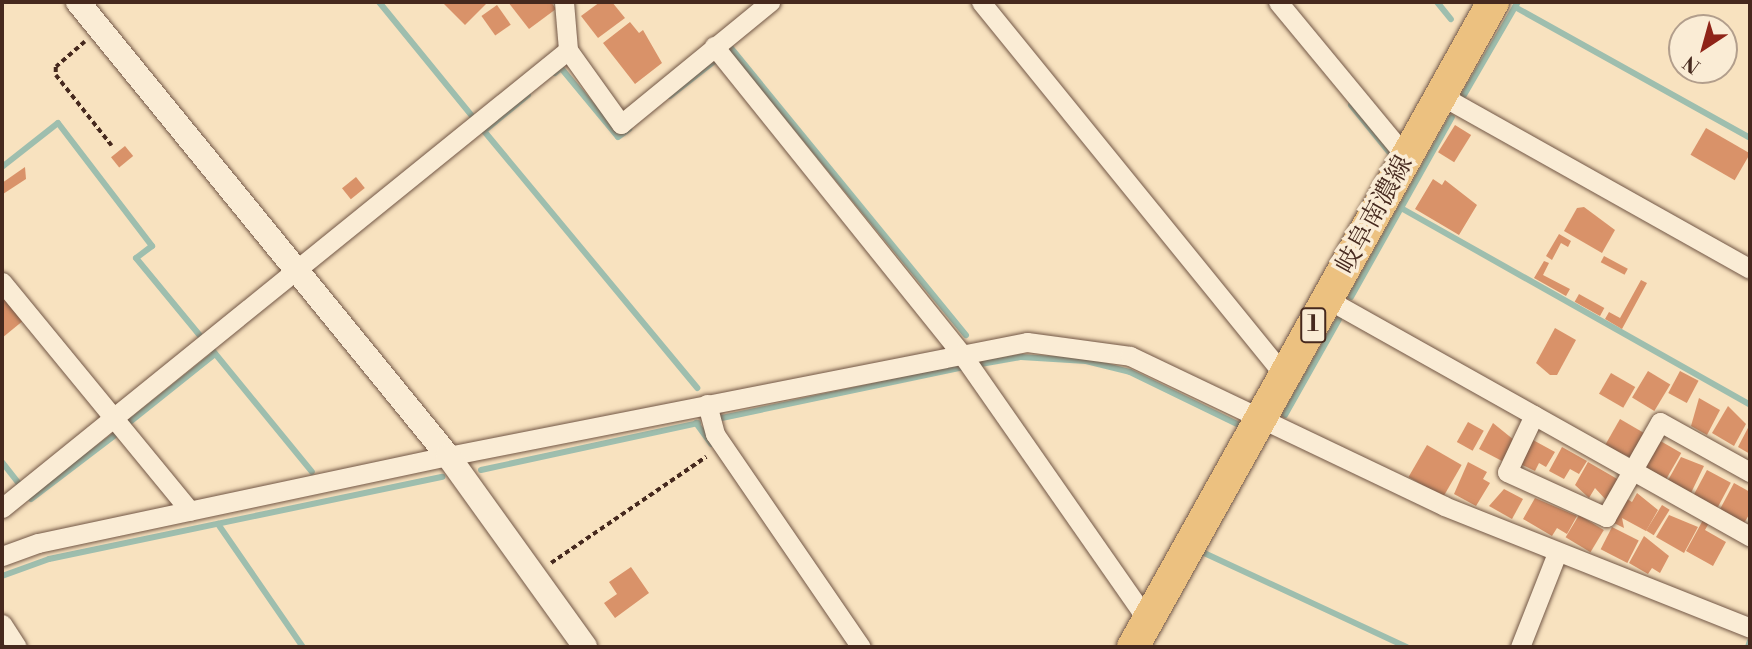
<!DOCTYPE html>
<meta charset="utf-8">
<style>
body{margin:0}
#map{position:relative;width:1752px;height:649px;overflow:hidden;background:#f8e2bf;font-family:"Libre Bodoni","Noto Serif JP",serif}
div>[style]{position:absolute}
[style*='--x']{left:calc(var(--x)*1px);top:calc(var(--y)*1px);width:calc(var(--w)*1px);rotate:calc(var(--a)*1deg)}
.stream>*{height:6px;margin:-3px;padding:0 3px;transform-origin:3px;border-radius:3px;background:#9ebeae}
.building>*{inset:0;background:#d99269;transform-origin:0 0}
.path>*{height:3.5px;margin-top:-1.75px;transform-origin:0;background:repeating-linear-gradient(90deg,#46291e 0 5px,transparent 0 8.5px)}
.roads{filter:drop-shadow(0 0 2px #725746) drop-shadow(0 0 2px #725746)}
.minor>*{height:19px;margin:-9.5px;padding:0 9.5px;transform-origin:9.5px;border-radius:9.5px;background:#faecd5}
.tertiary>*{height:24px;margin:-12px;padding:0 12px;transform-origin:12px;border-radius:12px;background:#faecd5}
.primary>*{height:32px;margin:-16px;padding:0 16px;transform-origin:16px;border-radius:16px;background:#ecc180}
span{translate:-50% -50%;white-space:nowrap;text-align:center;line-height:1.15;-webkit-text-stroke:7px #faecd5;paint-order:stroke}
.shield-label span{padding:2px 5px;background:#faecd5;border:2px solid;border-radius:5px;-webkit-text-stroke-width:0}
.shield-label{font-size:24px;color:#46291e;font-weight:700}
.street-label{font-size:26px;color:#46291e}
.frame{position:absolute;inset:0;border:4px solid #46291e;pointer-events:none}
.north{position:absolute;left:1668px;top:14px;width:70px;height:70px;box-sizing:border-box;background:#faecd5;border:2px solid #b29e8c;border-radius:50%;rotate:216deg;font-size:19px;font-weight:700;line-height:28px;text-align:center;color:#46291e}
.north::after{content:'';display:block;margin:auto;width:24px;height:32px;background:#8f2418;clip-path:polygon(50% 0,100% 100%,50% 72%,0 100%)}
</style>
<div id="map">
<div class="stream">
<i style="--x:379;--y:2;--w:147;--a:50.8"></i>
<i style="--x:1437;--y:2;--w:22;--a:51"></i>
<i style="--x:1515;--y:7;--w:269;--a:29.1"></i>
<i style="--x:731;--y:48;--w:371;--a:50.7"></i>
<i style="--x:555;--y:73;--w:8;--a:-40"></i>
<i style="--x:561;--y:68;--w:89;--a:50.4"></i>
<i style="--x:618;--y:137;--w:14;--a:-36"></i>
<i style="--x:528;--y:95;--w:57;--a:140.7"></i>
<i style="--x:484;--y:131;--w:334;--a:50.3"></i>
<i style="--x:1464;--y:95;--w:108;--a:-59.9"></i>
<i style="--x:670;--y:96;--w:60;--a:-38.2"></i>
<i style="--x:1351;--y:105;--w:60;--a:51"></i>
<i style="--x:2;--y:167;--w:71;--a:-38.2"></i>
<i style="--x:58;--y:123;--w:155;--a:52.6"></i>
<i style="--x:152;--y:246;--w:20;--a:143"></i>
<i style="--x:136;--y:258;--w:104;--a:50.5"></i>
<i style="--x:1401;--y:208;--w:401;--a:29.4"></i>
<i style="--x:1351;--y:297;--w:206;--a:-60.7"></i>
<i style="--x:213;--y:351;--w:156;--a:50.7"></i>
<i style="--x:975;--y:365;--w:47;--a:-9.9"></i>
<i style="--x:1021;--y:357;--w:65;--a:3.5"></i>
<i style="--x:1086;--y:361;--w:45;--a:14"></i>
<i style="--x:1130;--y:372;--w:119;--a:25.9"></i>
<i style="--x:1285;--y:415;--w:110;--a:-60.6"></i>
<i style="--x:717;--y:419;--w:251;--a:-11.9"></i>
<i style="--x:130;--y:422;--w:109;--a:-38.7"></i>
<i style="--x:696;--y:423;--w:26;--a:54"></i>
<i style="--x:2;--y:462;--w:31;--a:52"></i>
<i style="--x:481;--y:470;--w:222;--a:-12.2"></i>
<i style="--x:31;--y:499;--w:106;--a:-37.3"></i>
<i style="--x:218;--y:524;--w:150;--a:55.4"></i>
<i style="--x:1202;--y:552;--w:226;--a:24.9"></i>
<i style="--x:2;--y:576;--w:50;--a:-19.9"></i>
<i style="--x:49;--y:559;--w:402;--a:-11.8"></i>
<i style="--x:1748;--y:647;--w:6;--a:-72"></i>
</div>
<div class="building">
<i style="clip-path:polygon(442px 2px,488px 2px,465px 25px)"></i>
<i style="clip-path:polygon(508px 2px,551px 2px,556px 9px,529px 29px)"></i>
<i style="clip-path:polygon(600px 2px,612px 2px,625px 18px,598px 38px,581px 16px)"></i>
<i style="left:497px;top:5px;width:24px;height:19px;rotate:55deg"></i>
<i style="clip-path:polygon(630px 22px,639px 33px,643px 30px,662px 63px,635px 84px,603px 43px)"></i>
<i style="left:1455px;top:125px;width:19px;height:32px;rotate:32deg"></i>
<i style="left:1706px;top:128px;width:51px;height:31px;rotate:30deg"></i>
<i style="left:125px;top:146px;width:13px;height:18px;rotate:51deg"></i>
<i style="clip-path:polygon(25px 167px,26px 179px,3px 194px,2px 183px)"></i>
<i style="left:356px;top:177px;width:14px;height:18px;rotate:51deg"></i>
<i style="clip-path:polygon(1433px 179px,1442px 185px,1445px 180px,1477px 205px,1459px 235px,1415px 209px)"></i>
<i style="clip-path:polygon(1584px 207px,1615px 230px,1602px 253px,1564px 231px,1577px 208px)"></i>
<i style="clip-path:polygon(1559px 234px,1571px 241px,1568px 247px,1561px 243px,1552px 260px,1546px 256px)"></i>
<i style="left:1604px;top:256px;width:27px;height:7px;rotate:28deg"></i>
<i style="clip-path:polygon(1544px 261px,1549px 263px,1543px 275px,1570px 289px,1566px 296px,1534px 278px)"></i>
<i style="clip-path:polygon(1641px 280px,1647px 283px,1622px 329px,1605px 319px,1609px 312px,1620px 318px)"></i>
<i style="clip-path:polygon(2px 292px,24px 320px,2px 338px)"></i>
<i style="left:1579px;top:294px;width:29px;height:9px;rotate:29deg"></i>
<i style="clip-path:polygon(1555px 328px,1576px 340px,1557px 375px,1550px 375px,1536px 363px)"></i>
<i style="left:1648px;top:371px;width:26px;height:31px;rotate:31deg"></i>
<i style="left:1680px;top:371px;width:21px;height:25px;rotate:28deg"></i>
<i style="left:1611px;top:373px;width:28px;height:24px;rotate:30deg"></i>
<i style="clip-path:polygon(1699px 398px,1720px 410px,1707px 435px,1691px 426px)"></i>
<i style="clip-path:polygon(1728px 406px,1746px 424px,1734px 446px,1712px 433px)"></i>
<i style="clip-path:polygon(1620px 419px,1644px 433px,1630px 457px,1604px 447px)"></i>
<i style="left:1468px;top:422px;width:18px;height:23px;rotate:29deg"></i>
<i style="clip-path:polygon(1493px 423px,1514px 440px,1502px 461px,1479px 449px)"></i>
<i style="clip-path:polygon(1750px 424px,1750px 454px,1738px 447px)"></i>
<i style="left:1657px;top:439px;width:28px;height:30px;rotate:30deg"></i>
<i style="clip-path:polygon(1533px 440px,1555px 452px,1546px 467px,1539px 463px,1535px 471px,1520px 464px)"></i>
<i style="left:1427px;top:445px;width:40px;height:37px;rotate:30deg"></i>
<i style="clip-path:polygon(1562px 447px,1587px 461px,1579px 474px,1570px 469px,1564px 479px,1549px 471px)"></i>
<i style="clip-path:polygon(1681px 457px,1704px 466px,1690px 495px,1667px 482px)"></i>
<i style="clip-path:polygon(1468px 462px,1487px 472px,1483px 479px,1490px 483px,1476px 506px,1454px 494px)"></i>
<i style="clip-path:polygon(1588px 462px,1619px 480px,1607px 501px,1595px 488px,1589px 498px,1575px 485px)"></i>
<i style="left:1707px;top:470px;width:27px;height:31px;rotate:28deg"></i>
<i style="clip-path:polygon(1734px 483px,1750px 492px,1750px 513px,1743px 525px,1719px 511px)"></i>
<i style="clip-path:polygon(1504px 489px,1523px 499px,1512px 519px,1489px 506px)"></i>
<i style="clip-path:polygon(1637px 493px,1658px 510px,1646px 531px,1622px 518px,1624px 528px,1610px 521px,1624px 497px,1632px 502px)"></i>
<i style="clip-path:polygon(1535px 498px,1577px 516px,1567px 534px,1557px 528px,1552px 536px,1523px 519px)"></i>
<i style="left:1662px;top:505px;width:9px;height:30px;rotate:32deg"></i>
<i style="left:1579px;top:515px;width:29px;height:26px;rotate:31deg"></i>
<i style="clip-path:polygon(1669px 515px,1698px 527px,1684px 553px,1656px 537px)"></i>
<i style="clip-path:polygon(1703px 520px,1709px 523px,1705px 530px,1726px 542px,1713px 566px,1686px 551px)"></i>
<i style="left:1612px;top:527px;width:30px;height:25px;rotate:27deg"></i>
<i style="clip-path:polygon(1644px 536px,1669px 556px,1660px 573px,1652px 568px,1648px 574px,1629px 563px)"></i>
<i style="clip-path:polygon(631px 567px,649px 593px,615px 618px,604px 603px,617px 594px,609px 582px)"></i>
</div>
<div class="path">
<i style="--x:85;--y:42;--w:38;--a:139"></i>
<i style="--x:56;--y:67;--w:8;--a:90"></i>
<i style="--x:56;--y:75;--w:90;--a:51.7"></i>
<i style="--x:551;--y:563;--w:188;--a:-34.4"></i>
</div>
<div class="roads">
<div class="minor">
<i style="--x:564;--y:2;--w:48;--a:85.2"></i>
<i style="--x:981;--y:2;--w:481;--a:50.9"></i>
<i style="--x:1278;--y:2;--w:202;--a:50.4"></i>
<i style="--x:714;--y:46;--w:394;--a:51.2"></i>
<i style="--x:961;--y:353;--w:325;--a:55.1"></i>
<i style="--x:1442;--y:96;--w:353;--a:29.3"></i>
<i style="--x:2;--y:282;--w:296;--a:50.6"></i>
<i style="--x:1327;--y:299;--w:485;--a:29.3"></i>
<i style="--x:707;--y:404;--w:31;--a:75"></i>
<i style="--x:715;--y:434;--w:258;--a:55.6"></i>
<i style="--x:1534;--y:415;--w:63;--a:115.3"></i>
<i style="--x:1507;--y:472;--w:109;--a:24.4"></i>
<i style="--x:1606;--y:517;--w:109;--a:-60.4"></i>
<i style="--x:1660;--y:422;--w:103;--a:29.1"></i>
<i style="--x:2;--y:508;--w:728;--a:-38.98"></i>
<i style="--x:568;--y:50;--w:91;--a:54.4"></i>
<i style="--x:621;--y:124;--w:193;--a:-39.3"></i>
<i style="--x:2;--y:556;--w:38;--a:-20"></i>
<i style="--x:38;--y:543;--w:419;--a:-12"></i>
<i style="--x:448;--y:456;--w:590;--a:-11.14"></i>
<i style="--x:1027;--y:342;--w:104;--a:7.7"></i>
<i style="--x:1130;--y:356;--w:348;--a:25.5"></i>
<i style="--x:1444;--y:506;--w:329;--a:21.7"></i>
<i style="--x:2;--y:624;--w:27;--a:57"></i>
<i style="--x:1520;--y:647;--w:101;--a:-68.5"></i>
</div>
<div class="tertiary">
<i style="--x:78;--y:2;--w:586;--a:50.82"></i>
<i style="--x:448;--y:456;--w:235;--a:54.3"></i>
</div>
<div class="primary">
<i style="--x:1133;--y:647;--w:739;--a:-60.83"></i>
</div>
</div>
<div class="shield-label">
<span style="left:1313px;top:325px">1</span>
</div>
<div class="street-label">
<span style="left:1375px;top:215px;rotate:-61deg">岐阜南濃線</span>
</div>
<div class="frame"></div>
<div class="north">N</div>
</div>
